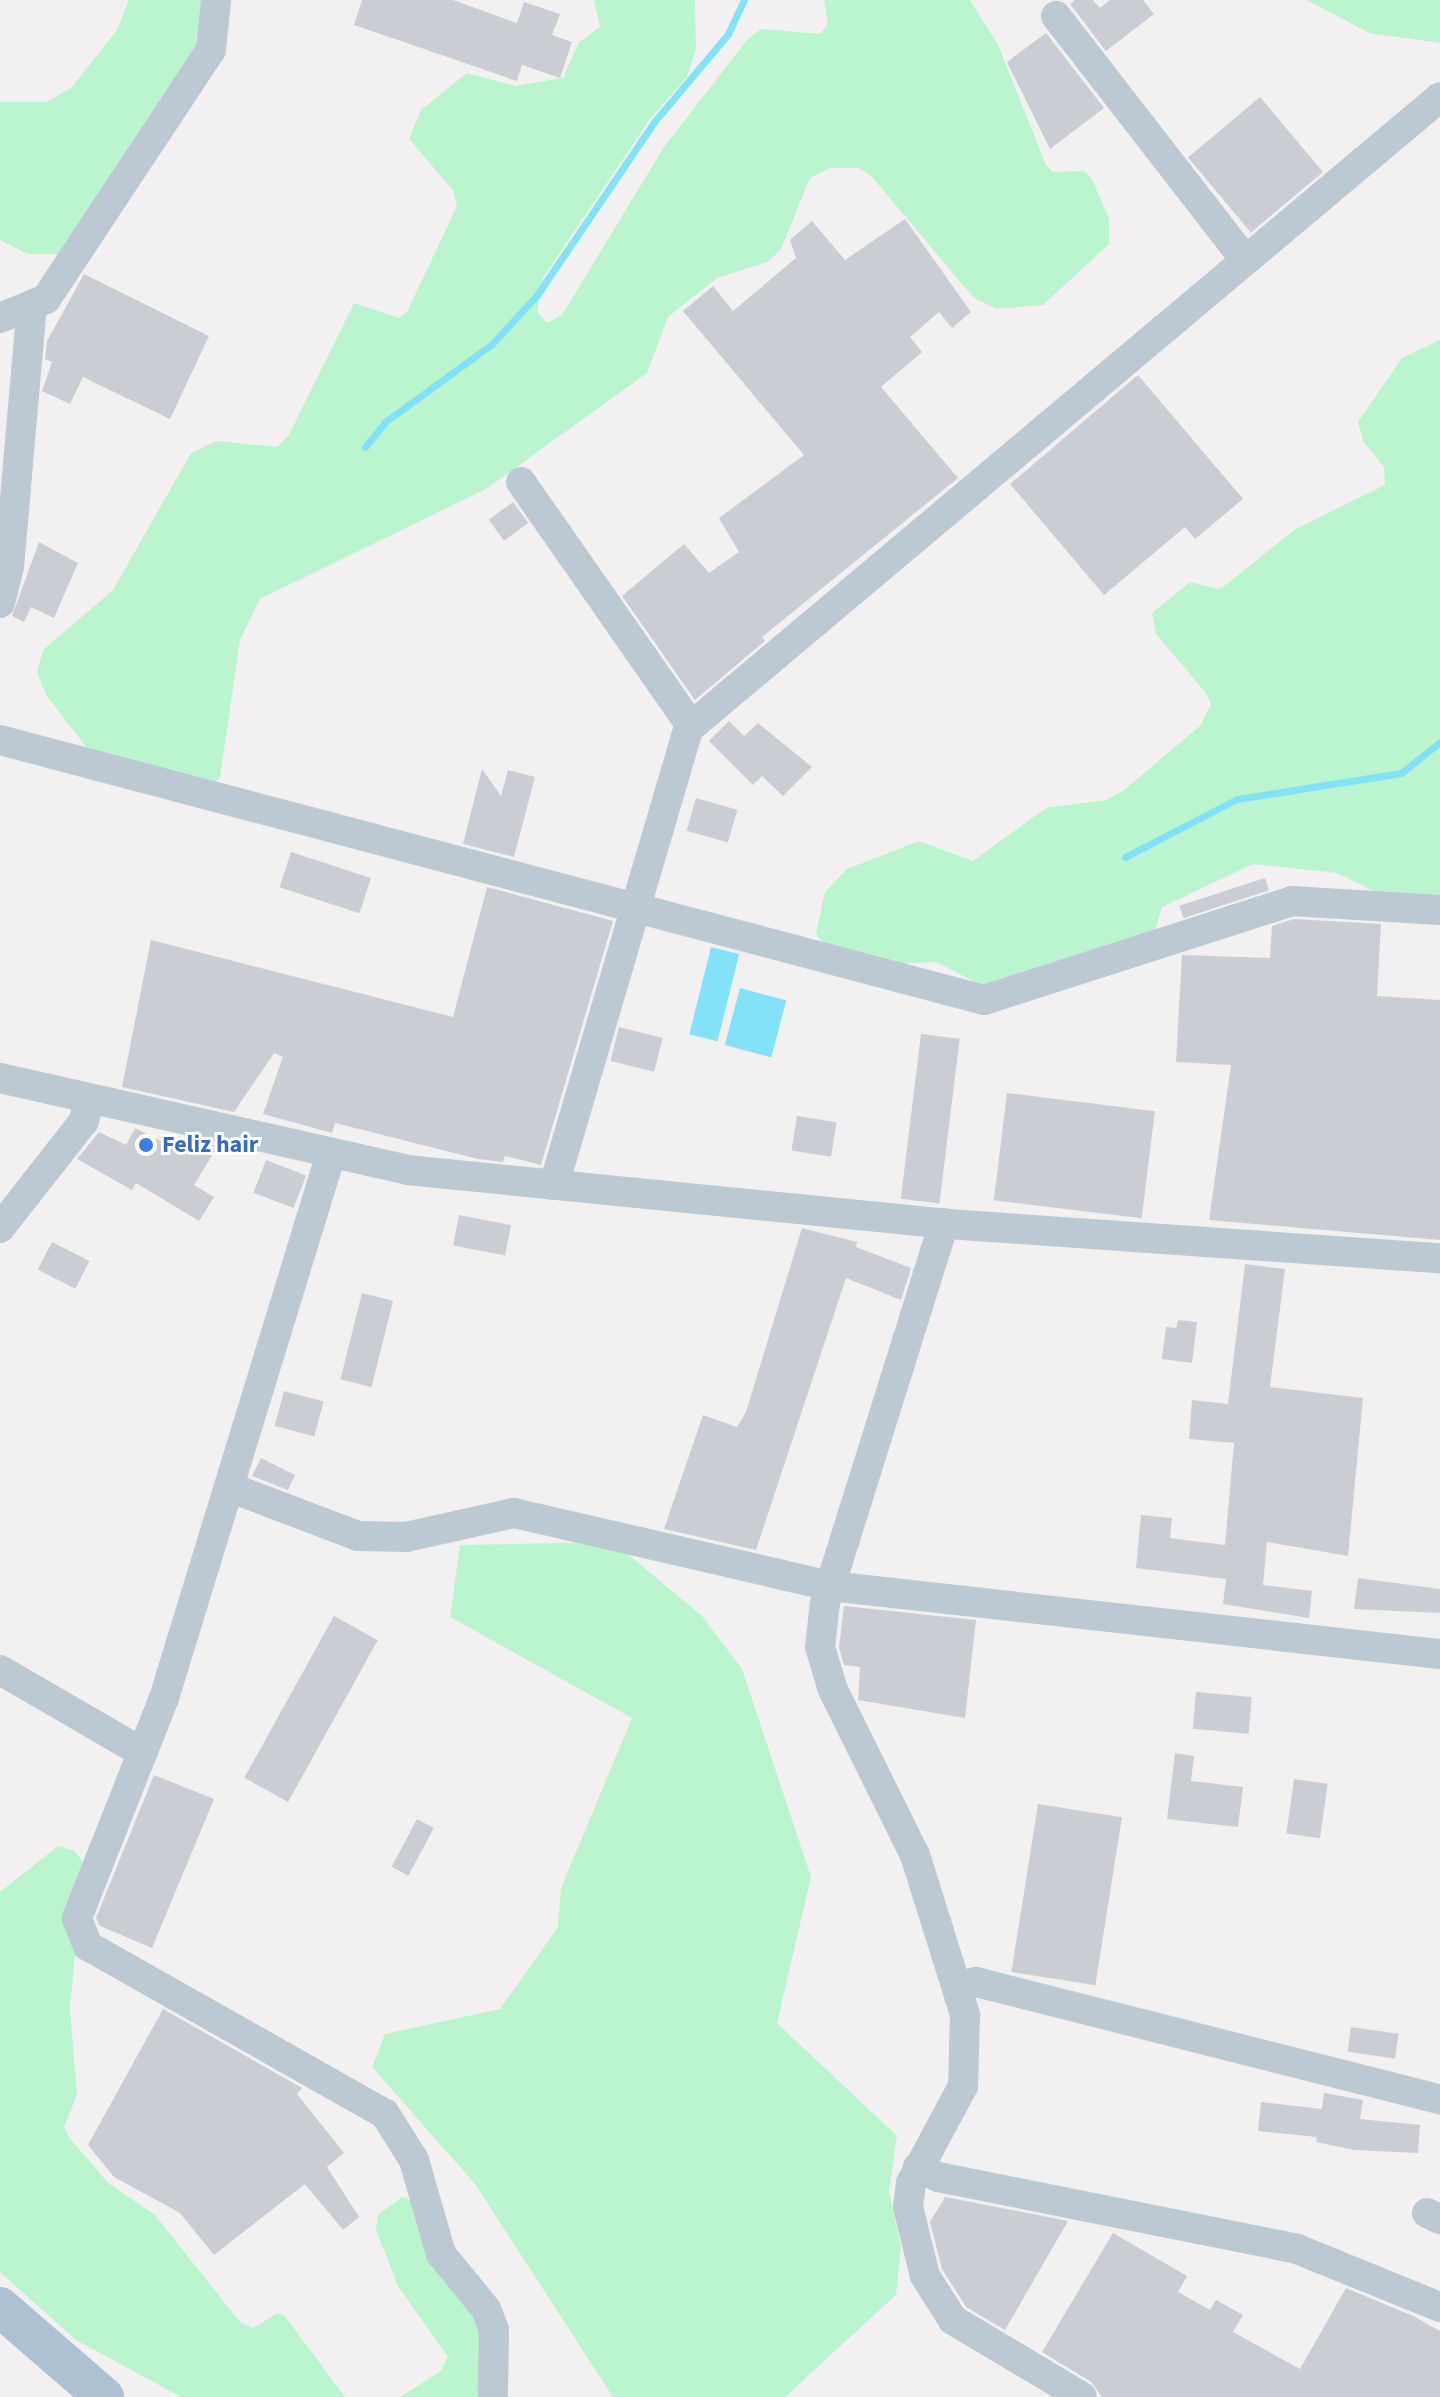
<!DOCTYPE html>
<style>
body{margin:0}
#map{position:relative;width:1440px;height:2397px;overflow:hidden;background:#f3f0f1;font-family:"Source Sans 3",sans-serif}
div>[style]{position:absolute}
[style*='--x']{left:calc(var(--x)*1px);top:calc(var(--y)*1px);width:calc(var(--w)*1px);rotate:calc(var(--a)*1deg)}
.green>*{inset:0;background:#bbf5d0}
.water>*{inset:0;background:#83e2f7;transform-origin:0 0}
.stream>*{height:7px;margin:-3.5px;padding:0 3.5px;transform-origin:3.5px;border-radius:3.5px;background:#83e2f7}
.building>*{inset:0;background:#caced4;transform-origin:0 0}
.minor>*{height:30px;margin:-15px;padding:0 15px;transform-origin:15px;border-radius:15px;background:#bdc9d2}
.major>*{height:40px;margin:-20px;padding:0 20px;transform-origin:20px;border-radius:20px;background:#adc1d3}
.dots>*{width:22px;height:22px;translate:-50% -50%;box-sizing:border-box;border:4px solid #fff;border-radius:50%}
span{translate:-50% -50%;white-space:nowrap;text-align:center;line-height:1.15;-webkit-text-stroke:6px #fff;paint-order:stroke}
.shop-label{font-size:24px;color:#366cbe;font-weight:700}
.left{translate:0 -50%;text-align:left}
</style>
<div id="map">
<div class="green">
<i style="clip-path:polygon(129px 0,207px 0,200px 46px,60px 254px,28px 254px,0 240px,0 102px,47px 102px,72px 87px,117px 30px)"></i>
<i style="clip-path:polygon(594px 0,695px 0,696px 50px,687px 77px,650px 119px,543px 278px,537px 312px,547px 323px,562px 315px,664px 147px,747px 40px,761px 29px,820px 34px,828px 24px,824px 0,970px 0,998px 45px,1046px 165px,1053px 172px,1084px 171px,1092px 179px,1109px 219px,1109px 244px,1043px 305px,996px 309px,973px 297px,872px 177px,859px 168px,830px 168px,810px 178px,781px 249px,768px 262px,717px 278px,668px 317px,647px 373px,486px 489px,260px 599px,240px 640px,220px 778px,212px 784px,87px 748px,46px 695px,37px 672px,43px 650px,113px 590px,191px 453px,216px 441px,277px 447px,289px 435px,354px 303px,399px 318px,407px 312px,457px 206px,453px 190px,409px 139px,421px 110px,467px 73px,515px 86px,563px 78px,579px 42px,600px 27px)"></i>
<i style="clip-path:polygon(1307px 0,1440px 0,1440px 43px,1369px 33px)"></i>
<i style="clip-path:polygon(1440px 340px,1440px 901px,1382px 895px,1337px 873px,1253px 864px,1162px 907px,1154px 934px,984px 987px,937px 962px,888px 964px,823px 944px,816px 933px,825px 892px,847px 869px,919px 841px,973px 861px,1046px 808px,1106px 800px,1124px 790px,1201px 725px,1211px 704px,1206px 693px,1156px 634px,1152px 613px,1190px 582px,1218px 589px,1227px 584px,1294px 530px,1385px 485px,1384px 467px,1363px 441px,1358px 422px,1402px 358px)"></i>
<i style="clip-path:polygon(613px 1542px,702px 1616px,742px 1669px,811px 1877px,777px 2023px,897px 2136px,889px 2191px,901px 2247px,896px 2295px,785px 2397px,613px 2397px,475px 2184px,372px 2067px,385px 2034px,500px 2009px,558px 1927px,561px 1888px,632px 1718px,450px 1617px,460px 1545px)"></i>
<i style="clip-path:polygon(58px 1846px,75px 1851px,84px 1864px,70px 2008px,77px 2095px,64px 2127px,69px 2137px,108px 2183px,155px 2215px,240px 2322px,253px 2328px,277px 2313px,284px 2315px,345px 2397px,181px 2397px,76px 2340px,0 2272px,0 1892px)"></i>
<i style="clip-path:polygon(402px 2197px,411px 2200px,478px 2314px,484px 2397px,400px 2397px,441px 2371px,448px 2357px,398px 2286px,376px 2230px,378px 2215px)"></i>
</div>
<div class="water">
<i style="left:711px;top:947px;width:29px;height:90px;rotate:14deg"></i>
<i style="left:740px;top:988px;width:48px;height:59px;rotate:15deg"></i>
</div>
<div class="stream">
<i style="--x:365;--y:447;--w:32;--a:-51"></i>
<i style="--x:385;--y:422;--w:132;--a:-36.1"></i>
<i style="--x:492;--y:344;--w:67;--a:-47.4"></i>
<i style="--x:537;--y:295;--w:209;--a:-55.9"></i>
<i style="--x:654;--y:122;--w:115;--a:-49.9"></i>
<i style="--x:728;--y:34;--w:38;--a:-65"></i>
<i style="--x:1125;--y:857;--w:126;--a:-27.4"></i>
<i style="--x:1237;--y:799;--w:166;--a:-9"></i>
<i style="--x:1401;--y:773;--w:50;--a:-38.5"></i>
</div>
<div class="building">
<i style="clip-path:polygon(362px 0,453px 0,517px 23px,524px 2px,560px 14px,552px 35px,572px 42px,560px 78px,522px 65px,517px 81px,354px 25px)"></i>
<i style="clip-path:polygon(1075px 0,1093px 0,1100px 8px,1110px 0,1143px 0,1154px 14px,1106px 51px,1070px 4px)"></i>
<i style="clip-path:polygon(1046px 33px,1104px 108px,1050px 149px,1007px 62px)"></i>
<i style="left:1260px;top:97px;width:98px;height:94px;rotate:50deg"></i>
<i style="clip-path:polygon(905px 219px,971px 312px,952px 328px,939px 312px,910px 337px,922px 352px,881px 387px,958px 478px,762px 637px,765px 641px,695px 700px,622px 596px,684px 544px,709px 573px,739px 552px,719px 518px,804px 455px,683px 311px,713px 286px,733px 311px,796px 258px,790px 240px,812px 221px,845px 260px)"></i>
<i style="clip-path:polygon(84px 274px,209px 336px,170px 419px,83px 377px,70px 404px,42px 391px,52px 362px,45px 359px,47px 341px)"></i>
<i style="clip-path:polygon(1138px 375px,1243px 499px,1195px 539px,1185px 527px,1104px 595px,1010px 484px)"></i>
<i style="left:513px;top:502px;width:26px;height:30px;rotate:54deg"></i>
<i style="clip-path:polygon(39px 542px,78px 563px,54px 618px,31px 607px,24px 622px,12px 616px)"></i>
<i style="clip-path:polygon(729px 721px,744px 736px,758px 723px,812px 767px,783px 796px,762px 776px,753px 785px,709px 741px)"></i>
<i style="clip-path:polygon(482px 769px,501px 796px,508px 770px,535px 777px,514px 857px,463px 844px)"></i>
<i style="left:696px;top:798px;width:43px;height:34px;rotate:16deg"></i>
<i style="left:291px;top:852px;width:84px;height:37px;rotate:18deg"></i>
<i style="left:1265px;top:878px;width:13px;height:90px;rotate:72deg"></i>
<i style="clip-path:polygon(487px 887px,613px 921px,541px 1165px,505px 1156px,503px 1162px,478px 1159px,335px 1123px,332px 1133px,263px 1114px,283px 1057px,274px 1053px,234px 1112px,122px 1087px,151px 940px,453px 1017px)"></i>
<i style="clip-path:polygon(1294px 919px,1381px 924px,1377px 996px,1440px 1000px,1440px 1240px,1209px 1220px,1231px 1065px,1176px 1062px,1182px 955px,1270px 958px,1272px 926px)"></i>
<i style="left:619px;top:1027px;width:45px;height:35px;rotate:14deg"></i>
<i style="left:921px;top:1034px;width:39px;height:166px;rotate:7deg"></i>
<i style="left:1007px;top:1093px;width:149px;height:108px;rotate:7deg"></i>
<i style="left:797px;top:1116px;width:40px;height:35px;rotate:9deg"></i>
<i style="clip-path:polygon(135px 1128px,183px 1152px,191px 1140px,218px 1146px,194px 1185px,214px 1197px,199px 1221px,136px 1183px,132px 1190px,77px 1159px,99px 1132px,126px 1145px)"></i>
<i style="left:266px;top:1160px;width:43px;height:35px;rotate:21deg"></i>
<i style="left:459px;top:1215px;width:53px;height:31px;rotate:11deg"></i>
<i style="clip-path:polygon(802px 1228px,857px 1242px,856px 1247px,911px 1268px,901px 1300px,846px 1278px,756px 1550px,664px 1529px,703px 1415px,737px 1427px,746px 1412px)"></i>
<i style="left:52px;top:1242px;width:42px;height:31px;rotate:27deg"></i>
<i style="clip-path:polygon(1245px 1264px,1285px 1269px,1270px 1387px,1363px 1398px,1348px 1556px,1267px 1542px,1263px 1585px,1312px 1591px,1309px 1618px,1223px 1604px,1226px 1579px,1136px 1568px,1141px 1515px,1172px 1518px,1170px 1538px,1225px 1545px,1234px 1443px,1189px 1439px,1192px 1400px,1228px 1404px)"></i>
<i style="left:362px;top:1293px;width:32px;height:89px;rotate:14deg"></i>
<i style="clip-path:polygon(1178px 1320px,1197px 1322px,1192px 1363px,1162px 1359px,1166px 1327px,1176px 1328px)"></i>
<i style="left:284px;top:1391px;width:41px;height:36px;rotate:15deg"></i>
<i style="clip-path:polygon(261px 1458px,295px 1475px,288px 1490px,252px 1476px)"></i>
<i style="clip-path:polygon(1358px 1578px,1440px 1589px,1440px 1613px,1354px 1609px)"></i>
<i style="clip-path:polygon(844px 1606px,976px 1620px,965px 1718px,858px 1700px,860px 1667px,844px 1665px,839px 1648px)"></i>
<i style="left:334px;top:1616px;width:50px;height:185px;rotate:29deg"></i>
<i style="left:1196px;top:1692px;width:56px;height:37px;rotate:5deg"></i>
<i style="clip-path:polygon(1175px 1753px,1194px 1756px,1191px 1781px,1243px 1787px,1238px 1827px,1167px 1819px)"></i>
<i style="clip-path:polygon(154px 1775px,214px 1799px,152px 1948px,100px 1926px,96px 1918px)"></i>
<i style="left:1294px;top:1779px;width:34px;height:55px;rotate:8deg"></i>
<i style="left:1038px;top:1804px;width:85px;height:170px;rotate:9deg"></i>
<i style="left:417px;top:1819px;width:19px;height:54px;rotate:28deg"></i>
<i style="clip-path:polygon(163px 2009px,302px 2088px,297px 2094px,344px 2153px,327px 2167px,359px 2217px,343px 2230px,305px 2184px,214px 2255px,180px 2213px,114px 2177px,88px 2145px)"></i>
<i style="left:1351px;top:2027px;width:48px;height:25px;rotate:8deg"></i>
<i style="clip-path:polygon(1324px 2093px,1363px 2100px,1360px 2119px,1420px 2125px,1418px 2153px,1354px 2150px,1316px 2142px,1317px 2137px,1258px 2131px,1261px 2102px,1322px 2109px)"></i>
<i style="clip-path:polygon(945px 2197px,1068px 2221px,1005px 2330px,966px 2307px,942px 2269px,930px 2222px)"></i>
<i style="clip-path:polygon(1113px 2233px,1187px 2276px,1178px 2292px,1210px 2310px,1216px 2300px,1243px 2315px,1233px 2332px,1300px 2369px,1346px 2288px,1413px 2316px,1440px 2331px,1440px 2397px,1102px 2397px,1091px 2382px,1042px 2352px)"></i>
</div>
<div class="minor">
<i style="--x:1056;--y:16;--w:309;--a:52.2"></i>
<i style="--x:0;--y:318;--w:50;--a:-22.4"></i>
<i style="--x:46;--y:299;--w:299;--a:-56.5"></i>
<i style="--x:211;--y:50;--w:50;--a:-84.3"></i>
<i style="--x:521;--y:482;--w:297;--a:55.1"></i>
<i style="--x:0;--y:603;--w:37;--a:-76"></i>
<i style="--x:9;--y:567;--w:263;--a:-85"></i>
<i style="--x:0;--y:740;--w:1018;--a:14.8"></i>
<i style="--x:984;--y:1000;--w:324;--a:-17.8"></i>
<i style="--x:1292;--y:901;--w:148;--a:3.5"></i>
<i style="--x:0;--y:1078;--w:417;--a:12.7"></i>
<i style="--x:407;--y:1170;--w:544;--a:5.7"></i>
<i style="--x:948;--y:1224;--w:493;--a:4"></i>
<i style="--x:330;--y:1157;--w:566;--a:107.06"></i>
<i style="--x:164;--y:1698;--w:237;--a:111.6"></i>
<i style="--x:77;--y:1918;--w:30;--a:69"></i>
<i style="--x:88;--y:1946;--w:341;--a:29.5"></i>
<i style="--x:385;--y:2114;--w:54;--a:57.8"></i>
<i style="--x:414;--y:2160;--w:98;--a:74"></i>
<i style="--x:441;--y:2254;--w:71;--a:50.7"></i>
<i style="--x:486;--y:2309;--w:22;--a:69"></i>
<i style="--x:494;--y:2330;--w:67;--a:90.9"></i>
<i style="--x:554;--y:1185;--w:475;--a:-73.6"></i>
<i style="--x:688;--y:729;--w:982;--a:-40.04"></i>
<i style="--x:944;--y:1223;--w:397;--a:107.4"></i>
<i style="--x:825;--y:1602;--w:45;--a:96.3"></i>
<i style="--x:820;--y:1647;--w:45;--a:73.2"></i>
<i style="--x:833;--y:1690;--w:184;--a:63.6"></i>
<i style="--x:915;--y:1855;--w:168;--a:72.6"></i>
<i style="--x:965;--y:2015;--w:71;--a:91.6"></i>
<i style="--x:963;--y:2086;--w:110;--a:118.2"></i>
<i style="--x:911;--y:2183;--w:24;--a:97"></i>
<i style="--x:908;--y:2207;--w:71;--a:76.2"></i>
<i style="--x:925;--y:2276;--w:52;--a:57.5"></i>
<i style="--x:953;--y:2320;--w:150;--a:30.8"></i>
<i style="--x:0;--y:1228;--w:136;--a:-51.9"></i>
<i style="--x:84;--y:1121;--w:23;--a:-77"></i>
<i style="--x:229;--y:1487;--w:138;--a:20.8"></i>
<i style="--x:358;--y:1536;--w:48;--a:1.2"></i>
<i style="--x:406;--y:1537;--w:111;--a:-12.5"></i>
<i style="--x:514;--y:1513;--w:324;--a:13"></i>
<i style="--x:830;--y:1586;--w:614;--a:6.36"></i>
<i style="--x:0;--y:1670;--w:165;--a:30.1"></i>
<i style="--x:957;--y:1987;--w:20;--a:-15"></i>
<i style="--x:976;--y:1982;--w:479;--a:14.2"></i>
<i style="--x:918;--y:2167;--w:22;--a:27"></i>
<i style="--x:938;--y:2177;--w:366;--a:11.3"></i>
<i style="--x:1297;--y:2249;--w:154;--a:22.1"></i>
<i style="--x:1427;--y:2213;--w:14;--a:25"></i>
</div>
<div class="major">
<i style="--x:0;--y:2307;--w:138;--a:40.9"></i>
</div>
<div class="dots">
<i style="left:146px;top:1145px;background:#3f7fe0"></i>
</div>
<div class="shop-label">
<span class="left" style="left:162px;top:1145px">Feliz hair</span>
</div>
</div>
